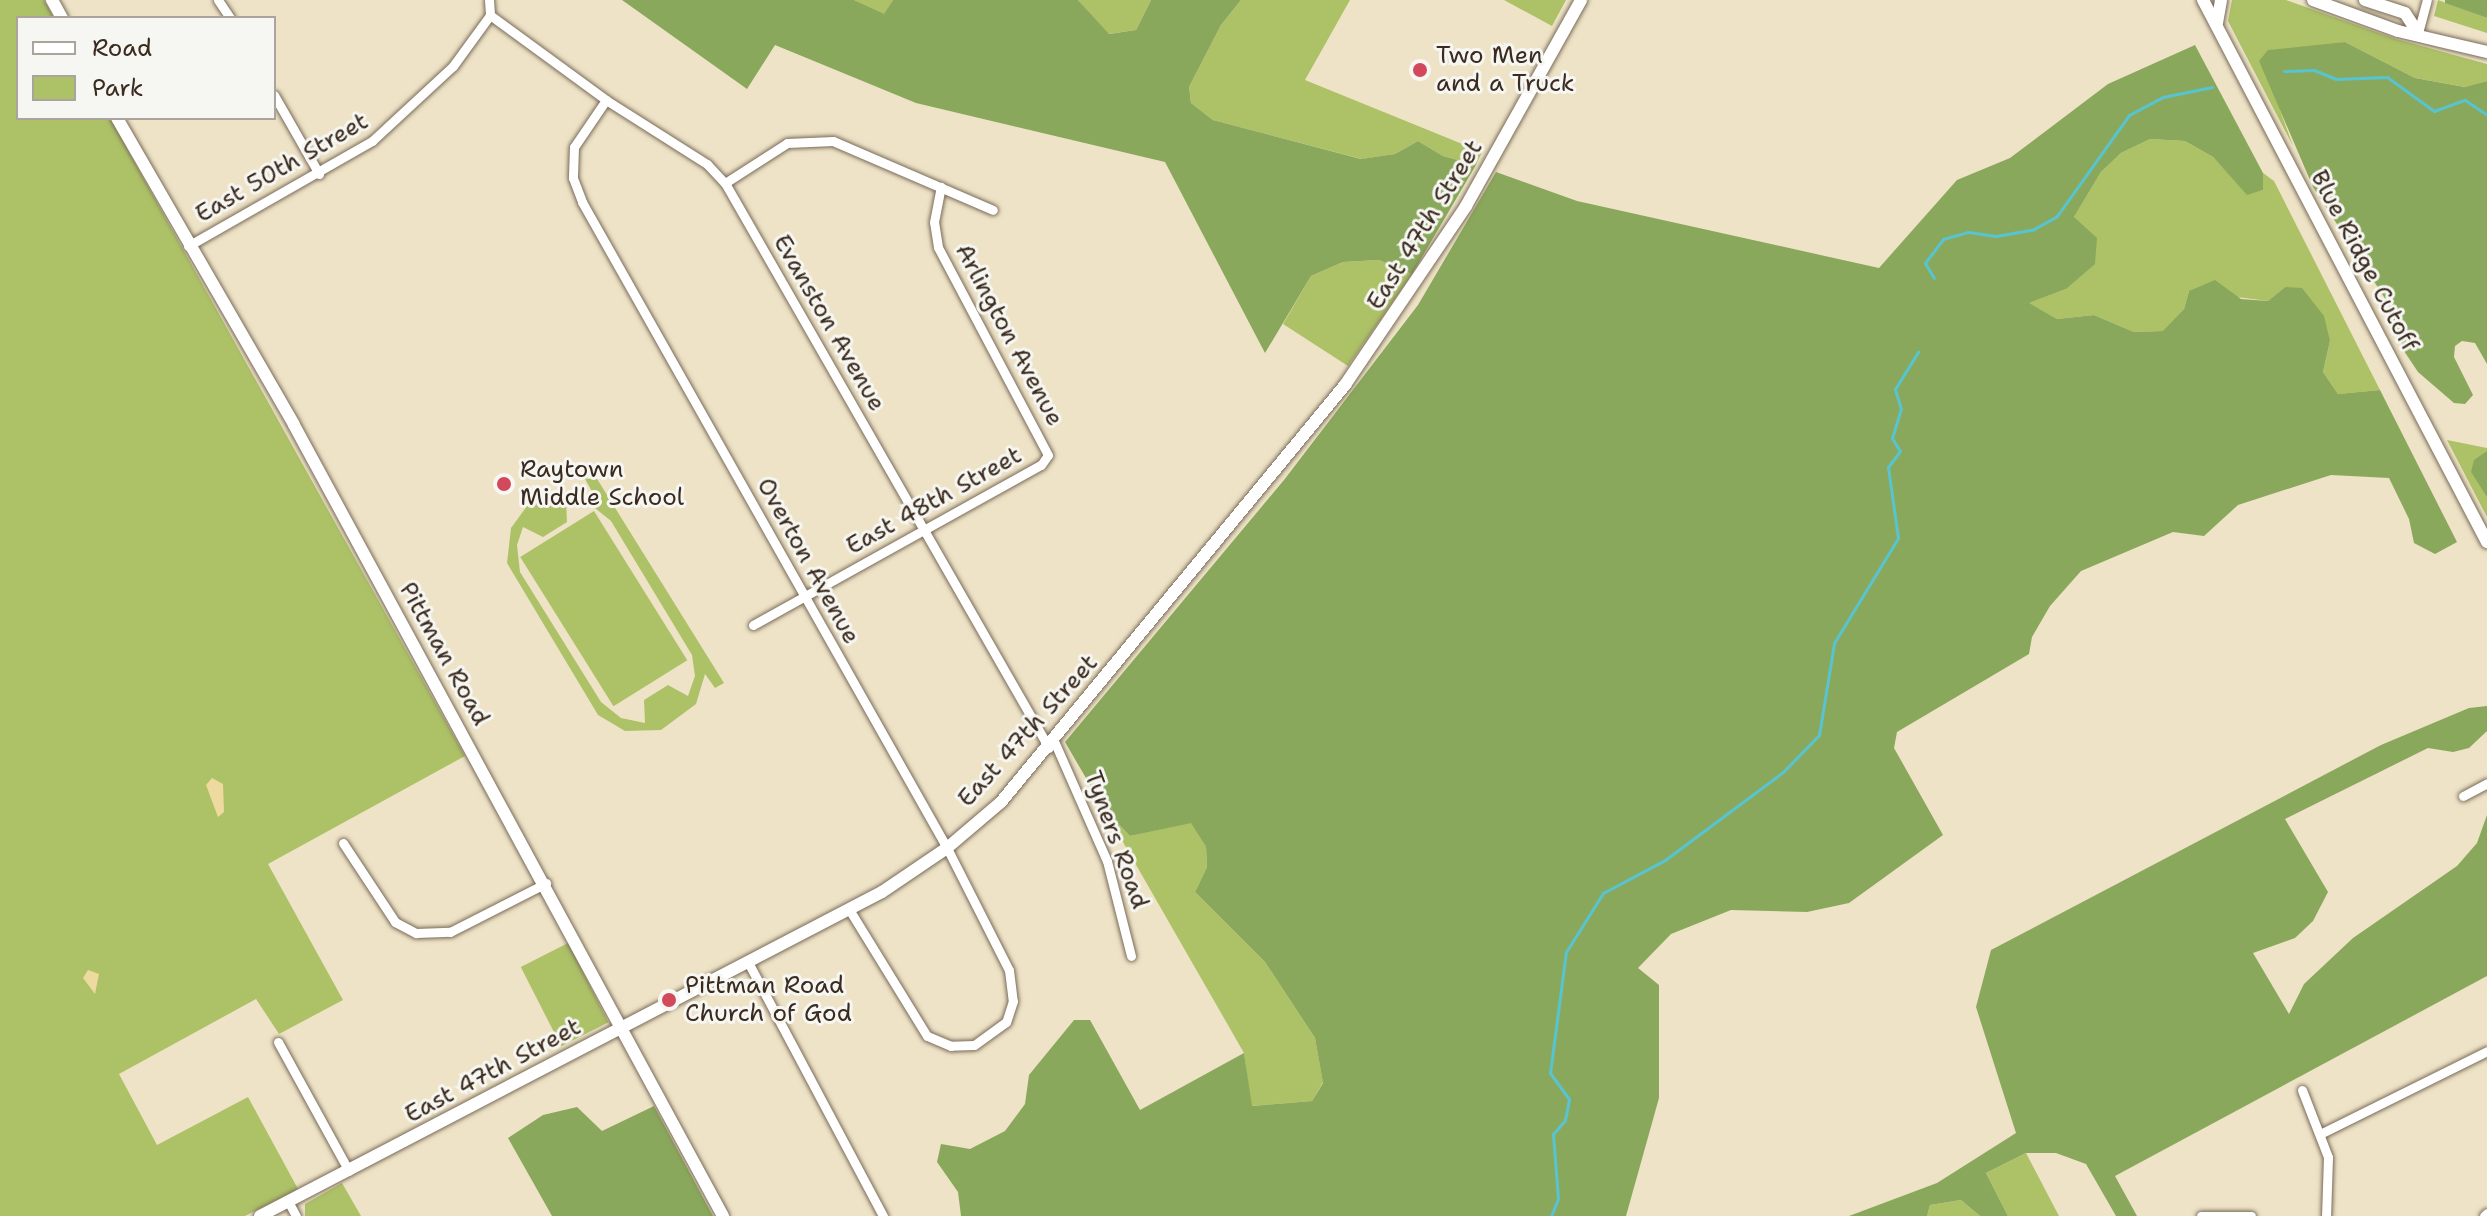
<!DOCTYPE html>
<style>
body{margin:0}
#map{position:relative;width:2487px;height:1216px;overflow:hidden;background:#eee3c7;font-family:"Shantell Sans",sans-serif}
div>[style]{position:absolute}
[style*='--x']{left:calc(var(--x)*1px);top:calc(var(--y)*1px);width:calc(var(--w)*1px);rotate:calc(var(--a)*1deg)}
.green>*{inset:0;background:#adc267;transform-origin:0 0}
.forest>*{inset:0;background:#8aa85c}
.sand>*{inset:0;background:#eeda9e}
.stream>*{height:3px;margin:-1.5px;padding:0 1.5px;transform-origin:1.5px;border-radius:1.5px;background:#58c4d0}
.roads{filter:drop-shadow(0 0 2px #7a6b59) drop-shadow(0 0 2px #7a6b59)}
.street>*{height:9px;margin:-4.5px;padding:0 4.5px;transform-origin:4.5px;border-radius:4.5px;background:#fff}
.secondary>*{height:12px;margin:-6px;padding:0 6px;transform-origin:6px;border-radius:6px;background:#fff}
.dots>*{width:22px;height:22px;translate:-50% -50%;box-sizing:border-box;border:4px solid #f6f6f2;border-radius:50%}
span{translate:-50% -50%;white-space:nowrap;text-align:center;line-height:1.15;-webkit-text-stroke:6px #f6f6f2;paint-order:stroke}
.poi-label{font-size:24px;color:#3b2a1e}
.left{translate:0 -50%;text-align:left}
.street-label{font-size:24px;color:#3b2a1e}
.legend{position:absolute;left:16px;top:16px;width:260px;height:104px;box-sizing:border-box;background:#f6f6f2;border:2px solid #aba49d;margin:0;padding:10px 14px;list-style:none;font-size:24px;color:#3b2a1e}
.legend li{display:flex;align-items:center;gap:16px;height:40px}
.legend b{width:40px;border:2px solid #aba49d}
</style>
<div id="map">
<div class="green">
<i style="clip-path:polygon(0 0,44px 0,54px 18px,18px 18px,18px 118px,110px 118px,465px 756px,268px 864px,343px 1000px,279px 1034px,256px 999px,119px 1074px,157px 1145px,248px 1097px,298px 1189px,245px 1216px,0 1216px)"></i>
<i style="clip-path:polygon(854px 0,893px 0,884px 15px)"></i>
<i style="clip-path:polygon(1078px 0,1151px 0,1136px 30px,1108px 34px)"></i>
<i style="clip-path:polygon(1241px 0,1350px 0,1305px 80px,1482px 152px,1476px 165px,1443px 156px,1418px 141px,1395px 154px,1362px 159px,1213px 120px,1191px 103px,1189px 87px,1221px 25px)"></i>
<i style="clip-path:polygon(1504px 0,1566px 0,1552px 26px)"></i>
<i style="clip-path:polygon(2232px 0,2286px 0,2396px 39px,2487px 64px,2487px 81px,2466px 87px,2415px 78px,2345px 42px,2307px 48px,2280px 110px,2293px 146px,2228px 21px)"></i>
<i style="clip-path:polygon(2438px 0,2487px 18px,2487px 33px,2434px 16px)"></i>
<i style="clip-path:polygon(2150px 139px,2185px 141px,2213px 157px,2247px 194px,2263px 190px,2263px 173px,2274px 181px,2380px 390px,2338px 394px,2323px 372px,2330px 341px,2285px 287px,2268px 301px,2189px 291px,2184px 309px,2164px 331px,2134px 332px,2094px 315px,2057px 319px,2028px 303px,2066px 289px,2074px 217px,2101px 172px,2121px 153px)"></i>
<i style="clip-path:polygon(1379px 260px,1412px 274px,1348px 366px,1283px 324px,1311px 276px,1343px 262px)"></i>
<i style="clip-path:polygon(2447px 440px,2487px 448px,2487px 517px)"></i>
<i style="clip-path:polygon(evenodd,594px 474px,724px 683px,715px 688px,705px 674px,696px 704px,661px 730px,625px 731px,598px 715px,507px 563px,511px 528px,527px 506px,554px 491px,594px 495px,585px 479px,594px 474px,566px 500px,590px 504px,611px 521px,692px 655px,695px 676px,688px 696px,668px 685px,644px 700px,645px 723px,621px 718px,601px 702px,520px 572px,517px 545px,523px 527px,543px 537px,567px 522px,566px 500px)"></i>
<i style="left:594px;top:511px;width:176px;height:87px;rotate:58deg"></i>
<i style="clip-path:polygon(1104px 809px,1130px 836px,1191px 822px,1206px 847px,1207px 867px,1195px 892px,1265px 962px,1315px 1038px,1323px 1082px,1312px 1101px,1251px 1106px,1244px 1053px)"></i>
<i style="left:568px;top:943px;width:89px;height:53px;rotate:63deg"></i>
<i style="clip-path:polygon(2026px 1153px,2059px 1216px,2008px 1216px,1986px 1173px)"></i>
<i style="clip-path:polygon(342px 1183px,361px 1216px,305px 1216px,305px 1204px)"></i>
<i style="clip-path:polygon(1961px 1200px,1980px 1216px,1927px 1216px,1930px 1205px)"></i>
</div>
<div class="forest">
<i style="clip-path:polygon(622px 0,854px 0,884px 14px,893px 0,1078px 0,1109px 34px,1136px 30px,1151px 0,1241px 0,1221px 25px,1189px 87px,1191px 103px,1213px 120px,1361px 159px,1395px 154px,1418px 141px,1443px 156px,1476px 165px,1412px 274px,1379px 260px,1343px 262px,1311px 276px,1265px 353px,1165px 162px,916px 103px,775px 45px,747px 89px)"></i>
<i style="clip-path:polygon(2445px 0,2487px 0,2487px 18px,2445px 3px)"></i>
<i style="clip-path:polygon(2345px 42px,2415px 78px,2465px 87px,2487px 81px,2487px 364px,2475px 343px,2462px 341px,2455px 346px,2454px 357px,2473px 395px,2465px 404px,2454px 403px,2418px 372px,2404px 351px,2388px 303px,2313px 187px,2259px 61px,2268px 50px)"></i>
<i style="clip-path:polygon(2195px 45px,2263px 173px,2263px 190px,2247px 195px,2213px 157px,2185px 141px,2150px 139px,2121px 153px,2101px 172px,2074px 217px,2097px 238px,2095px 264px,2066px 289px,2029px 303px,2057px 319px,2094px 315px,2134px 332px,2163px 331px,2184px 309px,2189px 291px,2215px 280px,2241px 299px,2268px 301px,2285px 287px,2302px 288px,2324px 316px,2330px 341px,2323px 372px,2338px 394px,2380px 390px,2457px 542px,2435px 554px,2414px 543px,2409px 519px,2389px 478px,2331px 475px,2238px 505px,2204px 536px,2173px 532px,2081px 571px,2050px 606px,2032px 637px,2029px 654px,1897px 732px,1894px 748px,1943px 835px,1849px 903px,1807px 912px,1731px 910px,1671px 934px,1638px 968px,1659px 985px,1659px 1098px,1626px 1216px,961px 1216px,958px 1192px,937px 1162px,941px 1144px,970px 1149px,1005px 1131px,1025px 1104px,1029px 1075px,1074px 1020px,1090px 1020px,1140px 1110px,1244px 1053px,1252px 1106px,1312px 1101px,1323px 1083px,1315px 1038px,1265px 962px,1195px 892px,1207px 867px,1206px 847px,1191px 823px,1130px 836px,1104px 809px,1065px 742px,1284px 480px,1418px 305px,1496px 172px,1577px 201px,1879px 268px,1957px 180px,2010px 158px,2108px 84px)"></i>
<i style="clip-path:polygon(2487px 451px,2487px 497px,2471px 472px,2474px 460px)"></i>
<i style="clip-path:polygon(2487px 706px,2487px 731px,2469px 748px,2453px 752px,2428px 748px,2285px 819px,2328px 892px,2313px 921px,2295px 938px,2253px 953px,2289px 1014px,2304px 984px,2353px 938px,2457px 866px,2477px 843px,2487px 815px,2487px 976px,2115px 1176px,2137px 1216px,2116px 1216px,2086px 1164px,2056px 1153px,2026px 1153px,1986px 1173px,2008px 1216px,1980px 1216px,1961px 1200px,1930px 1205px,1927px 1216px,1849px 1216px,1937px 1183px,2016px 1133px,1976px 1007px,1991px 950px,2381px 745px,2469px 708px)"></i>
<i style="clip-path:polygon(654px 1106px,713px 1216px,552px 1216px,508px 1138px,543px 1115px,577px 1107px,602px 1131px)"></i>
</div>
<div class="sand">
<i style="clip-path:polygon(212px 778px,223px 784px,224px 812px,218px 817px,206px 785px)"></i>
<i style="clip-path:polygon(88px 970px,99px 974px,95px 994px,83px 978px)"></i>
</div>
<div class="stream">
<i style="--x:2284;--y:71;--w:30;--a:-2"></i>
<i style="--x:2314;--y:70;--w:24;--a:22"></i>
<i style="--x:2336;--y:79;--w:51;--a:-2.2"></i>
<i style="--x:2387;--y:77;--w:58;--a:35.9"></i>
<i style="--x:2434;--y:111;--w:33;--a:-20"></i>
<i style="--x:2465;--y:100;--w:27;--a:34"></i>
<i style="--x:1934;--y:278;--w:17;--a:-121"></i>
<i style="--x:1925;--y:263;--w:30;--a:-53"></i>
<i style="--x:1943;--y:239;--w:26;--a:-16"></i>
<i style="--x:1968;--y:232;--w:28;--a:8"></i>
<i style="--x:1996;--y:236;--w:39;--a:-10"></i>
<i style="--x:2034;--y:229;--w:26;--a:-29"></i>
<i style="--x:2057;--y:216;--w:124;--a:-54.5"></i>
<i style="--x:2129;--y:115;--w:38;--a:-28"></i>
<i style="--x:2163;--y:97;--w:50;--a:-11.5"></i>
<i style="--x:1551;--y:1216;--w:18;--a:-68"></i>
<i style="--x:1558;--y:1199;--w:65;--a:-94.4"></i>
<i style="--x:1553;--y:1134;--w:18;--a:-49"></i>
<i style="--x:1565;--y:1120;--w:21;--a:-79"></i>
<i style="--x:1569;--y:1099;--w:32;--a:-126"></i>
<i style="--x:1550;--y:1073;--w:122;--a:-82.5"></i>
<i style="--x:1566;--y:952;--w:70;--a:-57.9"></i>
<i style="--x:1603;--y:893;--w:70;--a:-28"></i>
<i style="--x:1665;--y:860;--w:147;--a:-36.7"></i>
<i style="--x:1783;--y:772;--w:52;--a:-45.8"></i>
<i style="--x:1819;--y:735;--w:93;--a:-80.7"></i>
<i style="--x:1834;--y:643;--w:123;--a:-58.6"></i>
<i style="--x:1898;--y:538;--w:72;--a:-98"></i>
<i style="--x:1888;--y:467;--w:20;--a:-53"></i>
<i style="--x:1900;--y:451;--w:15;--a:-122"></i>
<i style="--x:1892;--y:438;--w:30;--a:-73"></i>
<i style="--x:1901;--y:409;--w:21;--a:-107"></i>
<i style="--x:1895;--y:389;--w:44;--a:-58.1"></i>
</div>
<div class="roads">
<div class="street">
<i style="--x:218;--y:0;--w:22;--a:56"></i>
<i style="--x:489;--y:0;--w:15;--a:86"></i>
<i style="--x:490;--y:15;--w:144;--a:36.2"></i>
<i style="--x:606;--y:100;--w:120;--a:32.4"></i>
<i style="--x:707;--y:164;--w:26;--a:47"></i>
<i style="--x:725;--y:183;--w:651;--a:60.17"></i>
<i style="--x:2418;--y:33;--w:34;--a:-75"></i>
<i style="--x:274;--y:95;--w:91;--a:60.3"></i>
<i style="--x:606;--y:100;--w:57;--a:124.2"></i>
<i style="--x:574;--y:147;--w:31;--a:92"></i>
<i style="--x:573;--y:178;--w:26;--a:69"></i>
<i style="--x:582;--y:202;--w:742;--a:60.53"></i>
<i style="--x:947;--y:848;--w:137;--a:63.1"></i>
<i style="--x:1009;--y:970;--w:31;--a:83"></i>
<i style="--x:1013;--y:1001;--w:22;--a:108"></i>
<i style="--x:1006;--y:1022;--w:39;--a:144"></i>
<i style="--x:974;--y:1045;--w:23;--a:178"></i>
<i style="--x:951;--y:1046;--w:26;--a:-157"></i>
<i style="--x:927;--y:1036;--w:149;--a:-121.6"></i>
<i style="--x:725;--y:183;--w:74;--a:-32.8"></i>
<i style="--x:787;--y:143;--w:46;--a:-2.5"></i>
<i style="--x:833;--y:141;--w:174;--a:23.3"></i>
<i style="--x:188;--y:246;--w:212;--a:-29.7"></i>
<i style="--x:372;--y:141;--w:110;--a:-42.8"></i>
<i style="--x:453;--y:66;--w:63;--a:-54"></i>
<i style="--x:753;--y:625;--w:329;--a:-29.1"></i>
<i style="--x:1041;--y:465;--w:12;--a:-55"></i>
<i style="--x:1048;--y:455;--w:235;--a:-117.9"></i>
<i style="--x:938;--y:247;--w:25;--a:-99"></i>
<i style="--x:934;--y:222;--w:36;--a:-79"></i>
<i style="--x:1054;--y:741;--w:131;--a:66.2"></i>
<i style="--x:1107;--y:861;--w:98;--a:75.8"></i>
<i style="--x:2463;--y:796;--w:27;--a:-28"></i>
<i style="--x:343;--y:843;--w:95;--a:56.6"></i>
<i style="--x:395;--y:922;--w:24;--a:28"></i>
<i style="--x:416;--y:933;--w:34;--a:-2"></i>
<i style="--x:450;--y:932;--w:108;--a:-27"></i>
<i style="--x:748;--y:962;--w:288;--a:62"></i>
<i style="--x:278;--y:1042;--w:147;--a:61.2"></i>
<i style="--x:2302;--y:1090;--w:72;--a:68.8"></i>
<i style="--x:2328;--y:1157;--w:59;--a:91.9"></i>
<i style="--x:2322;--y:1133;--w:184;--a:-26.4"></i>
<i style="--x:288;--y:1201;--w:17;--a:62"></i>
<i style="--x:2201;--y:1216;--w:50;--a:0"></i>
<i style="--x:2484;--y:1216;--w:4;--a:-45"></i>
</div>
<div class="secondary">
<i style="--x:52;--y:0;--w:21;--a:61"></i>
<i style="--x:2203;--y:0;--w:612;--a:62.35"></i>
<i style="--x:2313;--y:0;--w:90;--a:20"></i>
<i style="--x:2398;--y:31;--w:91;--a:13.3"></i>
<i style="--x:2365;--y:0;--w:42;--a:18"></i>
<i style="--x:2405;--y:13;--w:24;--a:57"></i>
<i style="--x:2217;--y:23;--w:23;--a:-80"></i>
<i style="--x:117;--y:118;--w:354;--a:60"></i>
<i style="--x:294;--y:425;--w:900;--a:61.53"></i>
<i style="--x:260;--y:1216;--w:701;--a:-27.52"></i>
<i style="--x:882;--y:892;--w:78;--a:-34.1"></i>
<i style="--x:947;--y:848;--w:71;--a:-40.4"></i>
<i style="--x:1001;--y:802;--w:541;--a:-50.48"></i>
<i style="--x:1345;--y:385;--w:216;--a:-55.9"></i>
<i style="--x:1466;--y:206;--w:236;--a:-60.8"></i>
</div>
</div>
<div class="dots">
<i style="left:1420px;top:70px;background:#d1495b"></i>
<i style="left:504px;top:484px;background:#d1495b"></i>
<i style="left:669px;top:1000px;background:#d1495b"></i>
</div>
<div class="poi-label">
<span class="left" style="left:1436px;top:70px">Two Men<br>and a Truck</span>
<span class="left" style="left:520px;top:484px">Raytown<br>Middle School</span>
<span class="left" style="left:685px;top:1000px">Pittman Road<br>Church of God</span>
</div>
<div class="street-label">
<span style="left:282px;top:168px;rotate:-30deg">East 50th Street</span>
<span style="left:1425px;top:225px;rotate:-58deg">East 47th Street</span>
<span style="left:2364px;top:261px;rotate:62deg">Blue Ridge Cutoff</span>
<span style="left:829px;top:323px;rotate:60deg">Evanston Avenue</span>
<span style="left:1009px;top:335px;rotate:62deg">Arlington Avenue</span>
<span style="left:934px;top:501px;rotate:-29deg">East 48th Street</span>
<span style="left:808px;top:561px;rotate:61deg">Overton Avenue</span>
<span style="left:444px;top:654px;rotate:61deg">Pittman Road</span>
<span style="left:1028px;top:731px;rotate:-48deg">East 47th Street</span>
<span style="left:1116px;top:840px;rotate:70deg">Tyners Road</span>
<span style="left:493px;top:1071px;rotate:-28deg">East 47th Street</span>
</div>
<ul class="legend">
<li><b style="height:10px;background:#fff"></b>Road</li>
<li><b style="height:22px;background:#adc267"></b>Park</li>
</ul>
</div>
